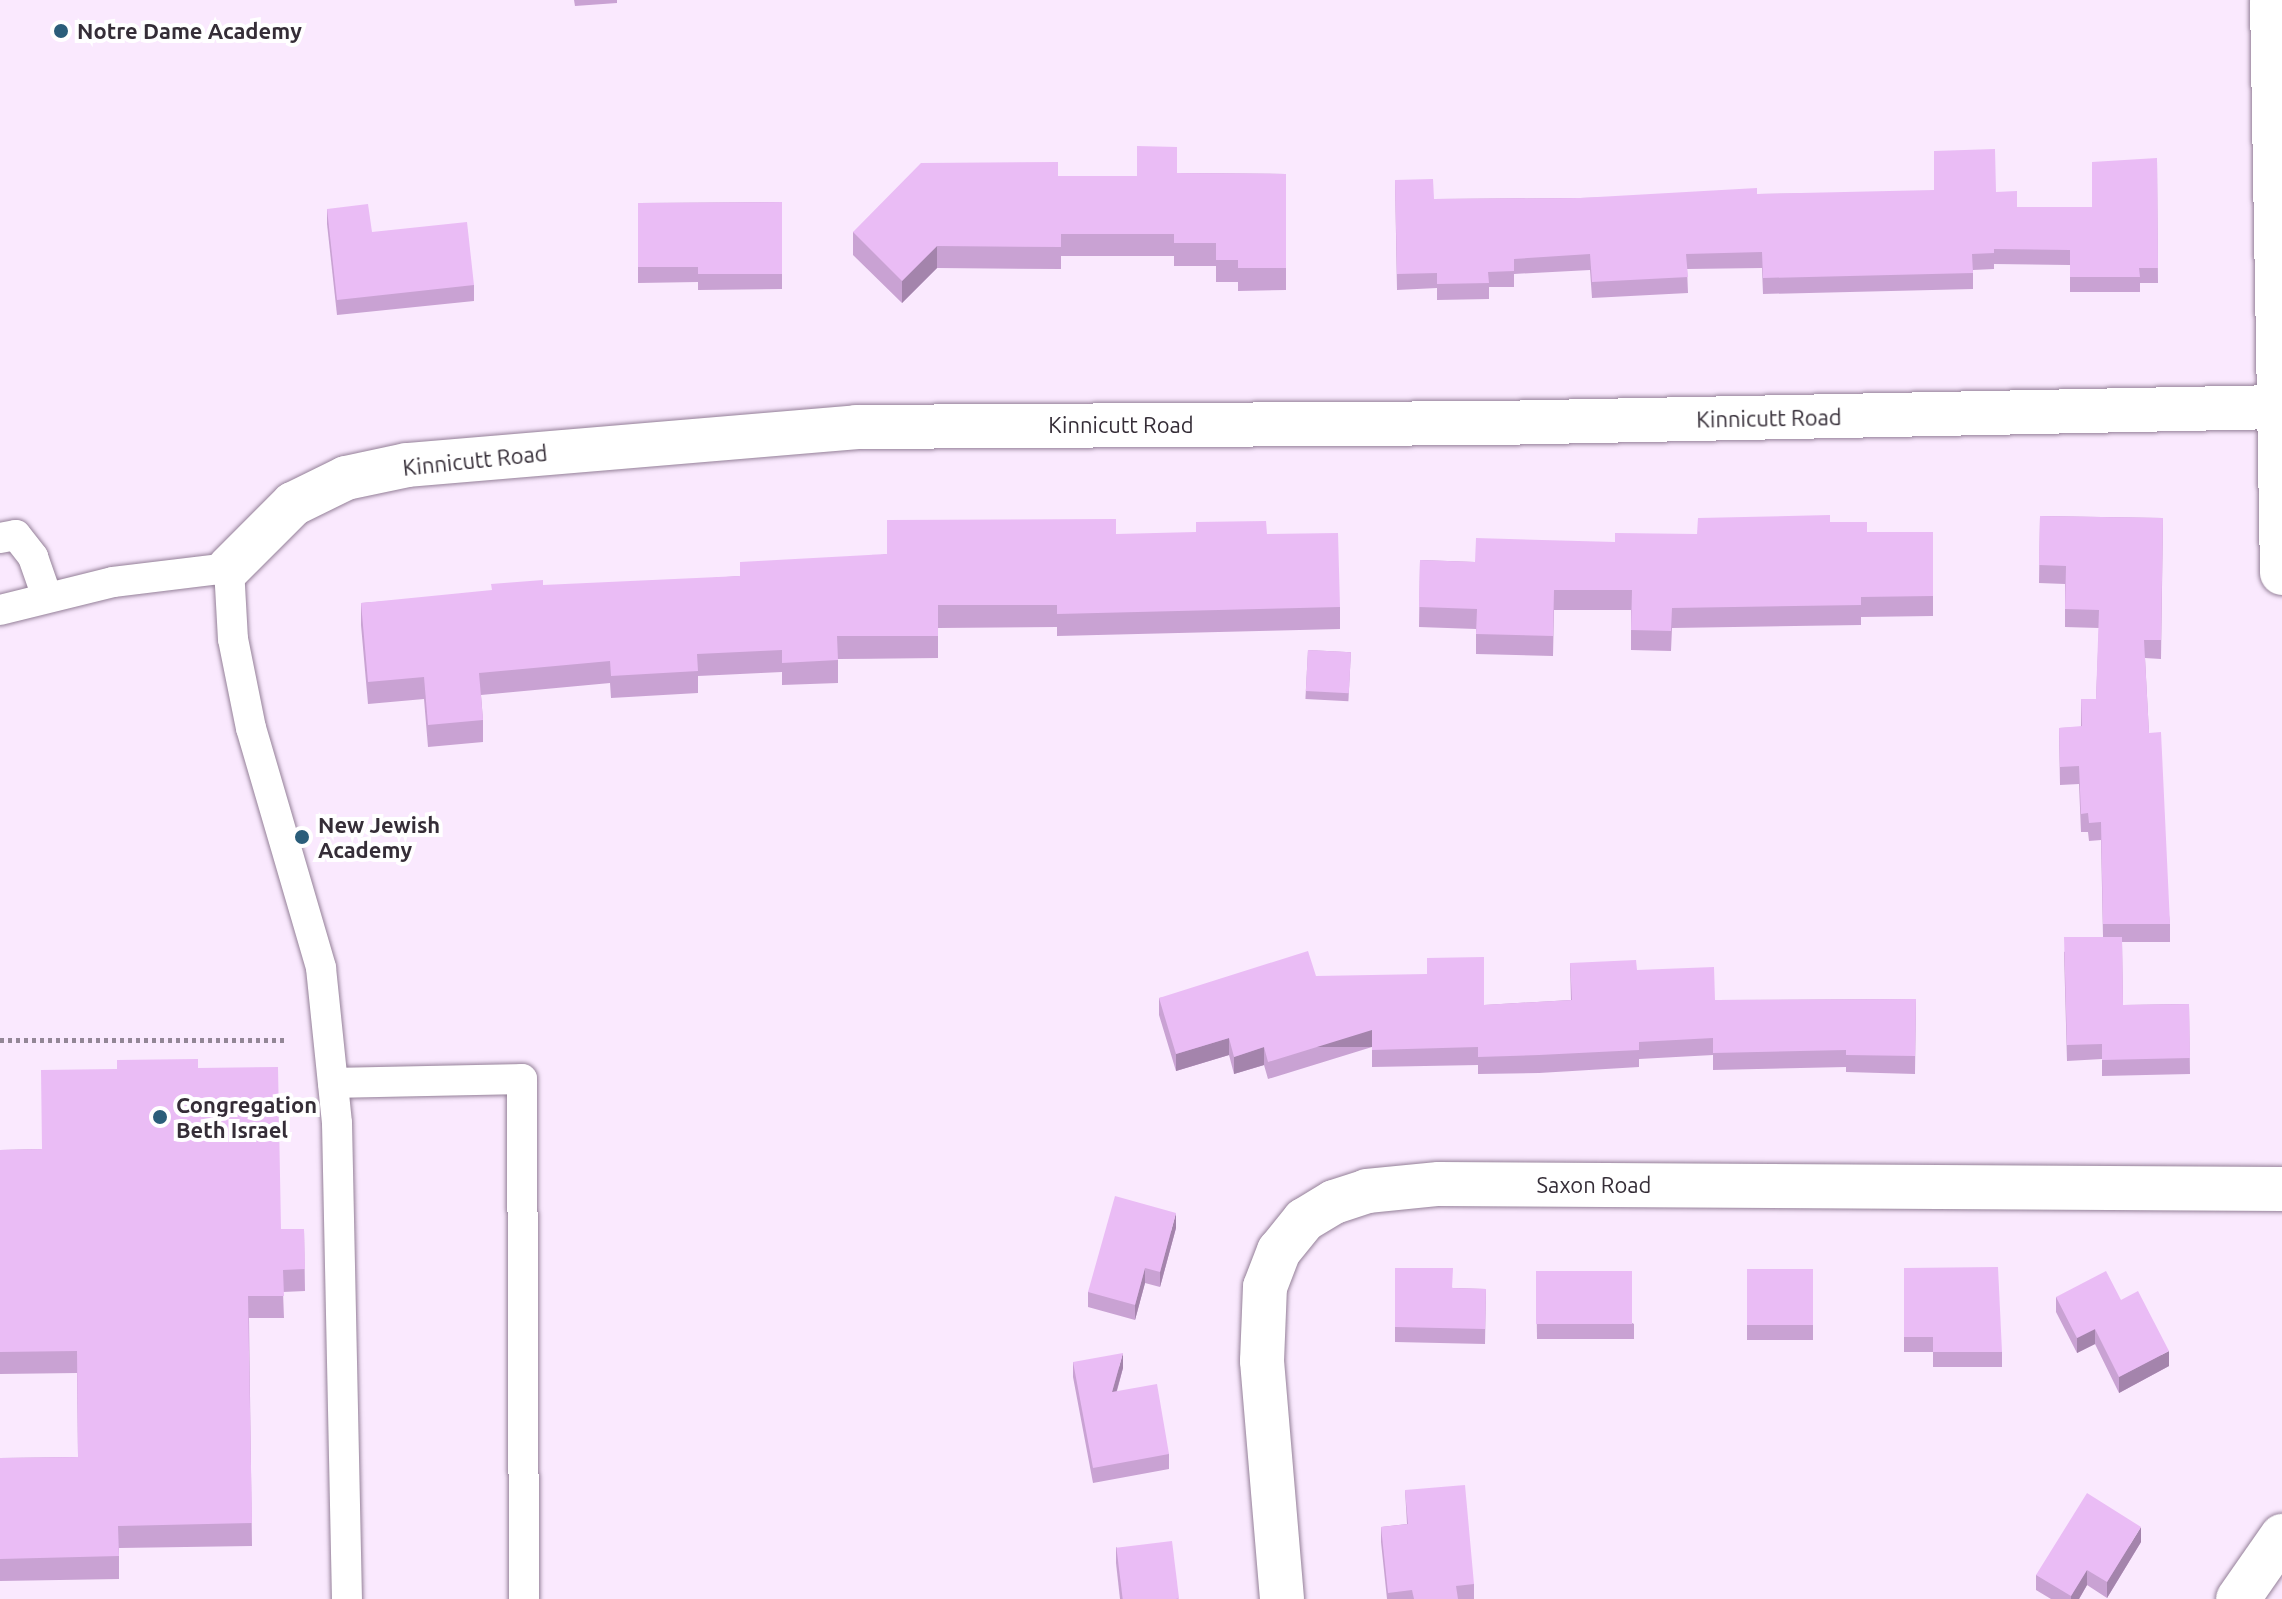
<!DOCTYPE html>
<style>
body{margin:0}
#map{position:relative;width:2282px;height:1599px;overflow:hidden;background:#fae9fe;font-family:Ubuntu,sans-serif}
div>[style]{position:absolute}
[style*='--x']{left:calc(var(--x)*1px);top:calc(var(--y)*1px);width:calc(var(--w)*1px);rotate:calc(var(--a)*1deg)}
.path>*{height:5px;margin-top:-2.5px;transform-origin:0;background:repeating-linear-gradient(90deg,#938796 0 4px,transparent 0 8px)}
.roads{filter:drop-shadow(0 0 2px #948098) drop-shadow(0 0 2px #948098)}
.service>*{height:30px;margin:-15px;padding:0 15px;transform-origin:15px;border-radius:15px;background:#fff}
.minor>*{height:44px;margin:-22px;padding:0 22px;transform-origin:22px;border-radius:22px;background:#fff}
.wall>*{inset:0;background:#c9a2d3;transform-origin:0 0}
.shaded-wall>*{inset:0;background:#a484ac;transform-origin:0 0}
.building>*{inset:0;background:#eabcf5;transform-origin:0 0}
.dots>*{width:22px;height:22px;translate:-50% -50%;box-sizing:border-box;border:4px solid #fff;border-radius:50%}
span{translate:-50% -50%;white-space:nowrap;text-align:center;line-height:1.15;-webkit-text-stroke:8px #fff;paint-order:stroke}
.poi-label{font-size:22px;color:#352d37;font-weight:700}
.left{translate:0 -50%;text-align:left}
.street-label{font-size:22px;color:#352d37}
</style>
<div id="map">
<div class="path">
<i style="--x:0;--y:1040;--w:287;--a:0"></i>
</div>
<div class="roads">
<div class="service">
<i style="--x:0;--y:538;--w:16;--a:-11"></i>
<i style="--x:16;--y:535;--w:28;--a:52"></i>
<i style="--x:33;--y:557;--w:42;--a:70.7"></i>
<i style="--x:0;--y:610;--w:116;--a:-13.9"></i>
<i style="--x:113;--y:582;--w:117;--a:-6.9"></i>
<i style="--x:229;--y:568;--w:71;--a:86.8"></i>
<i style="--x:233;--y:639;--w:91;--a:78.6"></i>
<i style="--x:251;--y:728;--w:250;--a:73.7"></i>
<i style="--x:321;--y:968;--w:156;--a:84.1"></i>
<i style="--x:337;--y:1123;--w:476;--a:88.8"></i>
<i style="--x:333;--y:1083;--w:189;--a:-1.2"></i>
<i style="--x:522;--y:1079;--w:520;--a:89.78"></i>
</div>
<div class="minor">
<i style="--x:2272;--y:0;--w:573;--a:89"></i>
<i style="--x:229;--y:568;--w:91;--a:-45"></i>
<i style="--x:293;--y:504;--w:59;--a:-26.1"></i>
<i style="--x:346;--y:478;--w:62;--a:-12"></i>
<i style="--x:407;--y:465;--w:451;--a:-4.8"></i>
<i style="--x:856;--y:427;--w:640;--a:-0.36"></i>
<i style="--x:1496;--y:423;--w:786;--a:-1.17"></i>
<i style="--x:1282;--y:1599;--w:239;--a:-94.8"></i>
<i style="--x:1262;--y:1361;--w:74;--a:-87.7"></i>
<i style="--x:1265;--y:1287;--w:39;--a:-69"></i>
<i style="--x:1279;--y:1251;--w:40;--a:-51"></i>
<i style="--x:1304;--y:1220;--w:35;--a:-31"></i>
<i style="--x:1334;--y:1202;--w:35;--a:-18"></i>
<i style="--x:1367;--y:1191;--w:72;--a:-5.6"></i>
<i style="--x:1439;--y:1184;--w:843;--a:0.34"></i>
<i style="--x:2238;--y:1599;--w:77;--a:-55.1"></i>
</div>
</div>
<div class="wall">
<i style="clip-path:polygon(574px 0,617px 0,617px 3px,575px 6px)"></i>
<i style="clip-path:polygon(2157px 158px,2158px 283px,2140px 283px,2140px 292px,2070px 292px,2070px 265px,1994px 264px,1994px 269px,1973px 270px,1973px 289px,1763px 294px,1762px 268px,1687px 269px,1688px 293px,1592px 298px,1590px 270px,1514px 274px,1514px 287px,1489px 287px,1489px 299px,1437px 300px,1437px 288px,1397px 290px,1395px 180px,1434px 199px,1580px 198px,1757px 194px,1996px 192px,2017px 207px,2092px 207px)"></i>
<i style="clip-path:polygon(1177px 173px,1286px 174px,1286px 290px,1238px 291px,1238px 282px,1216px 282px,1216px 266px,1174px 266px,1174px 256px,1061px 256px,1061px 269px,937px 268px,902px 303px,853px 255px,853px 232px,1058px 176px,1137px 176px)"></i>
<i style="clip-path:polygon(782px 202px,782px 289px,698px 290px,698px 282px,638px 283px,638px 203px)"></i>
<i style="clip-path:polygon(327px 209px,474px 285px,474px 301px,337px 315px,327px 224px)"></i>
<i style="clip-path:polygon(2040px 516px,2163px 518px,2161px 659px,2145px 658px,2149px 733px,2170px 924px,2170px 942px,2122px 942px,2123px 1005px,2189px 1004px,2190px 1074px,2102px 1076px,2102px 1059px,2067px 1061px,2064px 952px,2103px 937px,2101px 840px,2089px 841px,2088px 832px,2081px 832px,2079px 784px,2060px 785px,2059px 728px,2081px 727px,2081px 699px,2096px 699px,2099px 628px,2065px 627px,2065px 584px,2039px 583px)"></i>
<i style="clip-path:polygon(1830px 522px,1867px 532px,1933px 532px,1933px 616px,1861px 617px,1861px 625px,1672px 628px,1671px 651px,1631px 650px,1631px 610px,1554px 610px,1553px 656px,1476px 654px,1476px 629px,1419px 627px,1420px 560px,1475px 562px,1615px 542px)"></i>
<i style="clip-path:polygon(1116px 534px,1267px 534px,1340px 607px,1340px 629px,1057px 636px,1057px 627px,938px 628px,938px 658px,838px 659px,838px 683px,782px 685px,782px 672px,698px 676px,698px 693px,611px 698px,610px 683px,481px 695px,483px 720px,483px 742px,428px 747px,424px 699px,368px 704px,361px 625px,361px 603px,740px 576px,887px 554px)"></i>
<i style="left:1308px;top:650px;width:43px;height:49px;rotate:3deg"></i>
<i style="clip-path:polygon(1570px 963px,1637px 970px,1715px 1000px,1916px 999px,1915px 1074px,1846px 1072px,1846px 1067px,1713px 1070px,1713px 1055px,1639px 1059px,1639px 1067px,1539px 1073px,1478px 1074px,1478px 1065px,1372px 1067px,1372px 1047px,1268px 1079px,1264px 1065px,1234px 1074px,1229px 1055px,1176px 1071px,1159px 1015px,1159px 998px,1316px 976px,1484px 1005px,1571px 1000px)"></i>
<i style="clip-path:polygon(198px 1068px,281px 1229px,304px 1229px,305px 1291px,283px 1292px,284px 1318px,249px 1318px,252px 1546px,119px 1548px,119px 1579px,0 1581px,0 1458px,78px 1457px,77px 1373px,0 1374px,0 1150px,42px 1149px)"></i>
<i style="clip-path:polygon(1176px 1228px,1160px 1287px,1145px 1283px,1135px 1320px,1088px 1307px,1088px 1292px)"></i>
<i style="clip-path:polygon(1395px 1268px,1453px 1288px,1486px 1289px,1485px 1344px,1395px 1342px)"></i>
<i style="clip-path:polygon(1904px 1268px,2002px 1352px,2002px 1367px,1933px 1367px,1933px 1352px,1904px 1352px)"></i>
<i style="left:1813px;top:1269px;width:71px;height:66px;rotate:90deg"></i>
<i style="clip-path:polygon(1536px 1271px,1634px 1324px,1634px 1339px,1537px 1339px)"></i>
<i style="clip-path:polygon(2056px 1297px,2121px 1300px,2169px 1366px,2119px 1393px,2095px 1344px,2077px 1353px,2056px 1312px)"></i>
<i style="clip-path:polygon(1073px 1362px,1123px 1368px,1117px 1391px,1169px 1454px,1169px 1469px,1093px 1483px,1073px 1377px)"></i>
<i style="clip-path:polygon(1405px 1490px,1474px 1584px,1474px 1599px,1387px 1599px,1381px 1542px,1381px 1527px,1407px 1524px)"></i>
<i style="clip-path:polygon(2141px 1542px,2107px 1598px,2087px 1585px,2079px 1599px,2051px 1599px,2036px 1590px,2036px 1575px)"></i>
<i style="clip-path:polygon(1116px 1547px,1179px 1599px,1120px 1599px,1116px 1563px)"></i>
</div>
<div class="shaded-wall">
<i style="clip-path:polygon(937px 246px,937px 268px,902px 303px,902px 281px)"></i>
<i style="left:1372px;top:1030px;width:17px;height:109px;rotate:90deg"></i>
<i style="clip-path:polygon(1229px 1038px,1229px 1055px,1176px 1071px,1176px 1054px)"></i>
<i style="clip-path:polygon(1264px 1047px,1264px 1065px,1234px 1074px,1234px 1057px)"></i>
<i style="clip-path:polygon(1176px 1213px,1176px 1228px,1160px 1287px,1160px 1272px)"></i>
<i style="clip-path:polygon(1145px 1268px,1145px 1283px,1135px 1320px,1135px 1305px)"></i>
<i style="clip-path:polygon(2095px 1329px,2095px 1344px,2077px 1353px,2077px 1338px)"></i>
<i style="clip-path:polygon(2169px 1351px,2169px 1366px,2119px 1393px,2119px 1377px)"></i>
<i style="clip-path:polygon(1123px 1353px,1123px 1368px,1112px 1407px,1112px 1392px)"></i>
<i style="clip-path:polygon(2141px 1527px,2141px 1542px,2107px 1598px,2107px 1582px)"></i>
<i style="clip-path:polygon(2087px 1570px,2087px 1585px,2079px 1599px,2071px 1599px,2071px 1596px)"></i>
</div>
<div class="building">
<i style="clip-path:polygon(1137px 146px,1177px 147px,1177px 173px,1286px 174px,1286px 268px,1238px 268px,1238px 260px,1216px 260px,1216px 243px,1174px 243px,1174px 234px,1061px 234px,1061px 247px,937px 246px,902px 281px,853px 232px,921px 163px,1058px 162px,1058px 176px,1137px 176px)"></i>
<i style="clip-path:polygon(1995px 149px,1996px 192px,2017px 191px,2017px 207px,2092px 207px,2092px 162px,2157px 158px,2158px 268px,2139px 268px,2140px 277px,2070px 277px,2070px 250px,1994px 249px,1994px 253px,1972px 254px,1973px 273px,1763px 278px,1762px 252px,1686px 254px,1688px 277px,1592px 282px,1590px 254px,1514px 259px,1514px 271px,1488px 272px,1489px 283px,1437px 284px,1437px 273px,1397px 274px,1395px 180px,1433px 179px,1434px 199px,1580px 198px,1757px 188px,1757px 194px,1934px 190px,1934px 151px)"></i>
<i style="clip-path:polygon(782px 202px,782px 274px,698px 274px,698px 267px,638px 267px,638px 203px)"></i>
<i style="clip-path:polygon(368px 204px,372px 232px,467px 222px,474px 285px,337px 300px,327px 209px)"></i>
<i style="clip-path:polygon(1830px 515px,1830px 522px,1867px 522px,1867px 532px,1933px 532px,1933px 596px,1861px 597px,1861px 605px,1672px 608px,1671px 631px,1631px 630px,1632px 590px,1554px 590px,1553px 636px,1476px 634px,1477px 609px,1419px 607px,1420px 560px,1475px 562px,1476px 538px,1615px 542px,1615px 533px,1697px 534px,1698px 518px)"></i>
<i style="clip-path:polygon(2040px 516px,2163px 518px,2161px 640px,2144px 640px,2149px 733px,2161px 732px,2170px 924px,2103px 924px,2101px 822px,2089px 823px,2088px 813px,2081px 814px,2079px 766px,2060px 767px,2059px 728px,2082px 726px,2081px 699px,2096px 699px,2099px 610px,2065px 609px,2066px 566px,2039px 565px)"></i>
<i style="clip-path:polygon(1116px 519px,1116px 534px,1196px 532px,1196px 522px,1266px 521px,1267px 534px,1338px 533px,1340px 607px,1057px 614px,1057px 605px,938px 605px,938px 636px,837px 636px,838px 660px,782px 663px,782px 650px,697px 654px,698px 671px,611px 676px,610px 661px,479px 673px,483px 720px,428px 725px,424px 677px,368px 682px,361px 603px,492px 590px,491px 584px,543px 580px,543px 585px,740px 576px,740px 562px,887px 554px,887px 520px)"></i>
<i style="left:1308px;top:650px;width:43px;height:41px;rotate:3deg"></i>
<i style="clip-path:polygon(2064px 937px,2122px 937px,2123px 1005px,2189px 1004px,2190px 1058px,2102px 1060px,2102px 1044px,2067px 1045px)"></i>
<i style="clip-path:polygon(1308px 951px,1316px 976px,1427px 974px,1427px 958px,1484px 957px,1484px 1005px,1572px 1000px,1570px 963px,1636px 960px,1637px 970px,1714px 967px,1715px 1000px,1916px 999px,1915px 1056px,1846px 1055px,1846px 1050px,1713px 1053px,1713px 1038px,1639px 1042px,1639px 1050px,1539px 1055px,1478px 1057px,1478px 1047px,1372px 1050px,1372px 1030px,1268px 1062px,1264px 1047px,1234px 1057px,1229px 1038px,1176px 1054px,1159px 998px)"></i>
<i style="clip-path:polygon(198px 1059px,198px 1068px,278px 1067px,281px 1229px,304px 1229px,305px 1269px,283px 1270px,284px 1296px,248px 1296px,252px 1523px,118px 1526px,119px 1556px,0 1559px,0 1458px,78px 1457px,77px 1351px,0 1352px,0 1150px,42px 1149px,41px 1070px,117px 1069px,117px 1060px)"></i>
<i style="clip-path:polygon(1115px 1196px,1176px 1213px,1160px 1272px,1145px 1268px,1135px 1305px,1088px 1292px)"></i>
<i style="clip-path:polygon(1998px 1267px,2002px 1352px,1933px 1352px,1933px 1337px,1904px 1337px,1904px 1268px)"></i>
<i style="clip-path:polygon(1395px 1268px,1453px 1268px,1452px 1288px,1486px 1289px,1485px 1329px,1395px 1327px)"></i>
<i style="left:1813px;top:1269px;width:56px;height:66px;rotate:90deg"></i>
<i style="left:1536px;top:1271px;width:96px;height:53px"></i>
<i style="clip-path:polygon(2106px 1271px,2121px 1300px,2138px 1291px,2169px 1351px,2119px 1377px,2095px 1329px,2077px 1338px,2056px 1297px)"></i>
<i style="clip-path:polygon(1123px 1353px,1112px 1392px,1157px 1384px,1169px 1454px,1093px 1468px,1073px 1362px)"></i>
<i style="clip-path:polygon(1465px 1485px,1474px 1584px,1456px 1586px,1458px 1599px,1414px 1599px,1412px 1590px,1388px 1593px,1381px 1527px,1408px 1524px,1405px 1490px)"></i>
<i style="clip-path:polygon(2087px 1493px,2141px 1527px,2107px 1582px,2087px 1570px,2071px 1596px,2036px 1575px)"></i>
<i style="left:1172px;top:1541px;width:58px;height:56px;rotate:83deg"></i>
</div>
<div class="dots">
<i style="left:61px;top:31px;background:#2b5d7a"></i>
<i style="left:302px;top:837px;background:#2b5d7a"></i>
<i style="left:160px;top:1117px;background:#2b5d7a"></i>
</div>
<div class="poi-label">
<span class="left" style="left:77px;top:31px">Notre Dame Academy</span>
<span class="left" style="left:318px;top:837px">New Jewish<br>Academy</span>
<span class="left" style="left:176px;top:1117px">Congregation<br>Beth Israel</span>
</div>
<div class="street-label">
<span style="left:1769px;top:418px;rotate:-1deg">Kinnicutt Road</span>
<span style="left:1121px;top:425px">Kinnicutt Road</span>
<span style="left:475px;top:460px;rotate:-6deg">Kinnicutt Road</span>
<span style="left:1594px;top:1185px">Saxon Road</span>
</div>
</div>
